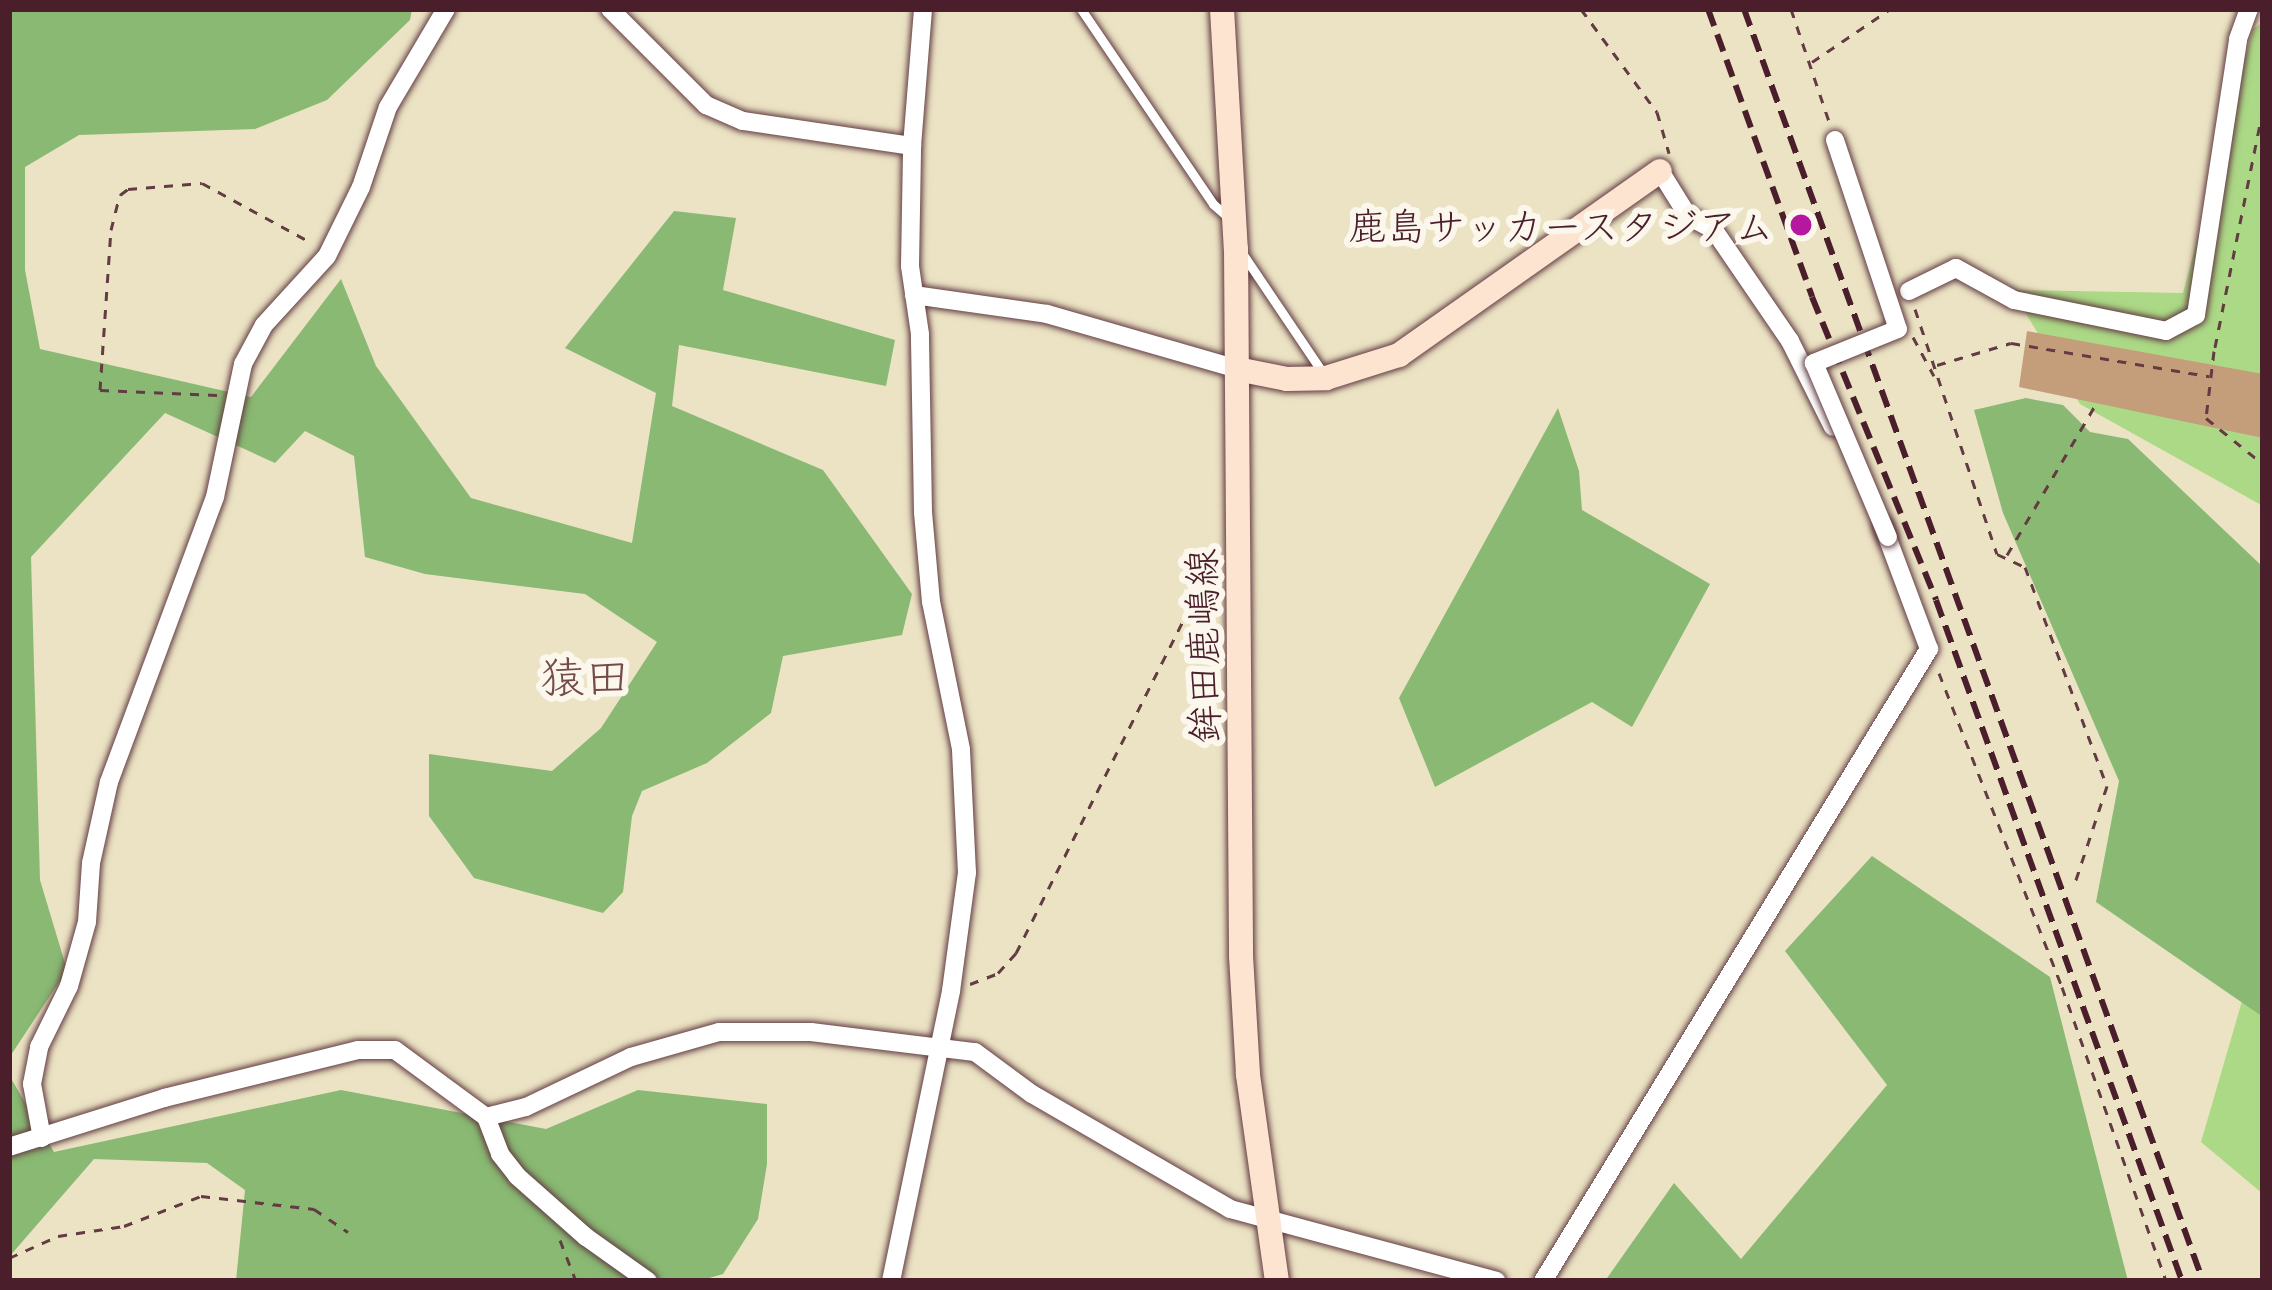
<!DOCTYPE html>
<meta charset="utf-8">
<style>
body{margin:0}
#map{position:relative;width:2272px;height:1290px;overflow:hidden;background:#ece3c4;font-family:Mali,"Klee One",sans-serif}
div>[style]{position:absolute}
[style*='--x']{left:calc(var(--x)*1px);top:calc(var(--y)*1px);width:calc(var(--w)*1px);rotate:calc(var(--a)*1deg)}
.green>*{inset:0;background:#acd986}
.forest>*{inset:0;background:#89b973}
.building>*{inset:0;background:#c49e7b}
.path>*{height:3px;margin-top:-1.5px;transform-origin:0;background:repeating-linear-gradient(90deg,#623c42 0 9px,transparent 0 18px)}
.roads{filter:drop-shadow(0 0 3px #623c42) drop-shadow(0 0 3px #623c42)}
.lane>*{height:9px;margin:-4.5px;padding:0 4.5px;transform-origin:4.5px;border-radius:4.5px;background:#fff}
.street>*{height:18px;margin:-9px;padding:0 9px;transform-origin:9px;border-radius:9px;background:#fff}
.secondary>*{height:24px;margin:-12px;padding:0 12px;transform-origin:12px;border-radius:12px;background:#fde4d0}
.rail>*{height:6px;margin-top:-3px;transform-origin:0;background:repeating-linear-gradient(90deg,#4a1f2b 0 18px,transparent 0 27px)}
.bridges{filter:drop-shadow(0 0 3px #623c42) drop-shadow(0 0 3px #623c42)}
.street-bridge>*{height:18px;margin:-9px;padding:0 9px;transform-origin:9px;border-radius:9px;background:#fff}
.dots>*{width:33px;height:33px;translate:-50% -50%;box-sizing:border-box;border:6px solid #fbf7ec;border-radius:50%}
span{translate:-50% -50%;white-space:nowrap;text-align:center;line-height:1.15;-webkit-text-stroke:12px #fbf7ec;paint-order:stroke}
.poi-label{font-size:39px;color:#4a1f2b}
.right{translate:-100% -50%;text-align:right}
.street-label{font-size:39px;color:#4a1f2b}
.quarter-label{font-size:45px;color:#754b47}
.frame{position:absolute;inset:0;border:12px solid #4a1f2b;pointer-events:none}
</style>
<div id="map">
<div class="green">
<i style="clip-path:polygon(2263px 22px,2263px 506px,2080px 404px,2012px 290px,2183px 293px,2253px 29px)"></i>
<i style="clip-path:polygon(2263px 929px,2263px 1194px,2201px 1142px)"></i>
</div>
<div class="forest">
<i style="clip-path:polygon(9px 9px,412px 9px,410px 20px,327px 100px,255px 129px,79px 135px,25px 167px,25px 270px,40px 349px,251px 397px,341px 279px,376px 366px,471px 498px,632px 543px,656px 393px,565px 348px,674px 211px,736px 218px,723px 290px,895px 340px,886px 386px,679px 345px,672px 406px,823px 470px,912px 594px,902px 635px,783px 656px,771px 713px,707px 763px,642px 791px,632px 816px,623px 892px,603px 913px,474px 878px,429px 816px,429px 754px,552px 771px,601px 728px,657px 642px,585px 594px,425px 574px,365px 557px,354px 456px,305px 431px,275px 463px,165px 413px,31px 557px,40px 880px,67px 970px,9px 1058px)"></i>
<i style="clip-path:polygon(2026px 398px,2063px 405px,2090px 432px,2128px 439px,2263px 567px,2263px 1017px,2096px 902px,2119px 781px,2003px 513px,1974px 410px)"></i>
<i style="clip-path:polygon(1558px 408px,1579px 471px,1582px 510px,1710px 584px,1632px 727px,1592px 702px,1435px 787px,1399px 698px)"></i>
<i style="clip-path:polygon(1872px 856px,2050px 977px,2128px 1281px,1605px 1281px,1674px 1183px,1741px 1259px,1887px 1085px,1785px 951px)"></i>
<i style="clip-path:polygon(9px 1075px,54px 1152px,341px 1090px,546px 1129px,638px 1090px,767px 1104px,767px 1164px,758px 1219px,723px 1274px,699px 1281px,236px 1281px,245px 1190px,207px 1163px,94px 1159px,9px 1257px)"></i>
</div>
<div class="building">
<i style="clip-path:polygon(2027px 331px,2263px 374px,2263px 438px,2019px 387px)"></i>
</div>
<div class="path">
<i style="--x:1581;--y:9;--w:128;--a:53.6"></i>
<i style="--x:1657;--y:112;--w:43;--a:73.7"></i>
<i style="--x:1791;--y:9;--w:118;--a:71.3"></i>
<i style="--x:1812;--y:62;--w:94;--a:-34.2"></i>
<i style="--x:2263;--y:109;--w:247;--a:101.4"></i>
<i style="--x:2214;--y:351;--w:67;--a:96.8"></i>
<i style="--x:2206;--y:418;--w:73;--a:38.9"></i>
<i style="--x:1915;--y:309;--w:258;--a:71.5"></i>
<i style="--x:1997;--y:554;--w:31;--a:25"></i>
<i style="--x:2025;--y:567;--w:234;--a:69.5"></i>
<i style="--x:2107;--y:786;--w:102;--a:108.3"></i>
<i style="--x:1913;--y:337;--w:44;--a:61.7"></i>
<i style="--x:1937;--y:365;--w:77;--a:-16.6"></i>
<i style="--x:2011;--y:343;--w:201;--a:9.5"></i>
<i style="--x:217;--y:395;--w:117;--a:-177.6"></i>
<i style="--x:100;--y:390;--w:160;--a:-86.1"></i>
<i style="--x:111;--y:230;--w:36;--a:-76"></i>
<i style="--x:120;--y:195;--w:10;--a:-37"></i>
<i style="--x:128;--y:189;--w:74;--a:-4.6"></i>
<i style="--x:202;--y:183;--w:125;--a:28.6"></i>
<i style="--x:2007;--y:555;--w:178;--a:-59.5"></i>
<i style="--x:1939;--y:673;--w:337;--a:68.6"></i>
<i style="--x:2062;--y:987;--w:312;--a:70.5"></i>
<i style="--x:970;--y:984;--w:30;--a:-21"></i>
<i style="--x:998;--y:973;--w:27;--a:-48"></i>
<i style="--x:1016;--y:953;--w:449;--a:-63.3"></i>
<i style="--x:560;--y:1240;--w:44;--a:68.7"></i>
<i style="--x:9;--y:1258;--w:54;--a:-24.2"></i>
<i style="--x:58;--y:1236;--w:67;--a:-8.6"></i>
<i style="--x:124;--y:1226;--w:83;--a:-21.3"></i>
<i style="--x:201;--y:1196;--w:114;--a:6.6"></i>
<i style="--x:314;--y:1209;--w:41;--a:34.1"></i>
</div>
<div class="roads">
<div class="lane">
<i style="--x:1081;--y:9;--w:235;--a:55.9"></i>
<i style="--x:1213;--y:204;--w:23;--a:41"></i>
<i style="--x:1242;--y:253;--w:145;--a:56"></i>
</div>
<div class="street">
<i style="--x:610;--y:9;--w:136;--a:45"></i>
<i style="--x:706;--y:105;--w:40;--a:23.4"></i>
<i style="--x:743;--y:121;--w:171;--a:8.4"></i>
<i style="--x:1660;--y:171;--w:53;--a:58.1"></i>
<i style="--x:1688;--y:216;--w:30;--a:28"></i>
<i style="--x:1714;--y:230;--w:135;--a:55.6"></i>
<i style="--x:1790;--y:341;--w:96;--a:63.4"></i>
<i style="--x:1909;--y:291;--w:52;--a:-26.1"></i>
<i style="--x:1956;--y:268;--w:66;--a:28.9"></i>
<i style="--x:2014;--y:300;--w:155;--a:11.5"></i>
<i style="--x:2166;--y:331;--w:34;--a:-28"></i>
<i style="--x:2196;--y:315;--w:279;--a:-81.3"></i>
<i style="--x:2238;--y:39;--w:32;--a:-70"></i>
<i style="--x:914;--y:295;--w:134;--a:8.1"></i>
<i style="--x:1047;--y:314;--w:198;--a:16.1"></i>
<i style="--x:486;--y:1117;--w:41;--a:-14"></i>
<i style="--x:526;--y:1107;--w:116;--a:-25.5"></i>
<i style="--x:631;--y:1057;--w:91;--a:-15.9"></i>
<i style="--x:719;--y:1032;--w:92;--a:0"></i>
<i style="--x:811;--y:1032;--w:165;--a:7"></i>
<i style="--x:975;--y:1052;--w:71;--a:36.4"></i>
<i style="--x:1032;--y:1094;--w:229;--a:30.1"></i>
<i style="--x:1230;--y:1209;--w:276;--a:15.1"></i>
<i style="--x:42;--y:1138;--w:55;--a:-100.5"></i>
<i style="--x:32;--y:1084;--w:38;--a:-79"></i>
<i style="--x:39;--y:1047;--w:68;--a:-63.8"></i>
<i style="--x:69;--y:986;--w:66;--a:-74.3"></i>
<i style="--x:87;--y:922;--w:59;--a:-86.1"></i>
<i style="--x:91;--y:863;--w:83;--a:-77.5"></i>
<i style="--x:109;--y:782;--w:304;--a:-69.6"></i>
<i style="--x:215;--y:497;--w:136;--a:-78.1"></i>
<i style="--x:243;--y:364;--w:44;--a:-61.7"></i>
<i style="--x:264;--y:325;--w:93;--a:-47.6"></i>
<i style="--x:327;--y:256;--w:77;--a:-63.8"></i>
<i style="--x:361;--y:187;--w:84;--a:-71.4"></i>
<i style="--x:388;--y:107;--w:114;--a:-59.4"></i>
<i style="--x:9;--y:1147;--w:163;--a:-17.5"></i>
<i style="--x:164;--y:1098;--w:200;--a:-13.9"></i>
<i style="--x:358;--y:1050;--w:37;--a:0"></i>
<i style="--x:395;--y:1050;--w:113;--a:36.4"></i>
<i style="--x:486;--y:1117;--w:40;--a:69"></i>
<i style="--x:500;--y:1154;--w:28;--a:52"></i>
<i style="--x:517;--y:1176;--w:92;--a:41.5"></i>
<i style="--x:586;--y:1237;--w:76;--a:35.4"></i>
<i style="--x:891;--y:1281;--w:296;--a:-78.3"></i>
<i style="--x:951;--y:991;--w:119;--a:-82.3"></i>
<i style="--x:967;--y:873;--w:124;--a:-92.8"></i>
<i style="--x:961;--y:749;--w:150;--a:-101.5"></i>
<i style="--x:931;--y:602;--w:90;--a:-95.1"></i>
<i style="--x:923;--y:512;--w:178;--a:-91"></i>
<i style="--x:920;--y:334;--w:69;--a:-98.4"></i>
<i style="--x:910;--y:266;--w:120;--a:-89"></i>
<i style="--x:912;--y:146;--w:137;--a:-85.4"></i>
<i style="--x:1543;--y:1281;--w:741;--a:-58.59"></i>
<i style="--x:1929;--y:649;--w:131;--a:-110.5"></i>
</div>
<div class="secondary">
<i style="--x:1222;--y:9;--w:240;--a:86.7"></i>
<i style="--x:1236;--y:249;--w:707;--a:89.59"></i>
<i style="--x:1241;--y:956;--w:119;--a:86.6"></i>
<i style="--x:1248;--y:1075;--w:208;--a:82"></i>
<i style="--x:1237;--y:369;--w:51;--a:11.3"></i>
<i style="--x:1287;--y:379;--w:39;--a:-1"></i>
<i style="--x:1326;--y:378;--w:77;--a:-17.5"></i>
<i style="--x:1399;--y:355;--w:319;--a:-35.2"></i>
</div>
</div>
<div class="rail">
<i style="--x:1708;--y:9;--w:306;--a:70.1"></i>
<i style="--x:1812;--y:297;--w:327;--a:67.7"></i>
<i style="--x:1936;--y:600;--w:724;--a:70.14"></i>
<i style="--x:1744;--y:9;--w:1352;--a:70.16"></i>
</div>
<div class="bridges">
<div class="street-bridge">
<i style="--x:1835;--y:140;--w:199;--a:71.6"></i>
<i style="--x:1898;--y:329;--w:91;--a:158"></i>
<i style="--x:1814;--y:363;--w:189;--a:67"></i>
</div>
</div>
<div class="dots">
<i style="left:1801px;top:225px;background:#b5179e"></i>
</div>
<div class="poi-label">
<span class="right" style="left:1774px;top:225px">鹿島サッカースタジアム</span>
</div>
<div class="street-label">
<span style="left:1202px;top:646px;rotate:-91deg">鉾田鹿嶋線</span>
</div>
<div class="quarter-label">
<span style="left:585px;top:676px">猿田</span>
</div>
<div class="frame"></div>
</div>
